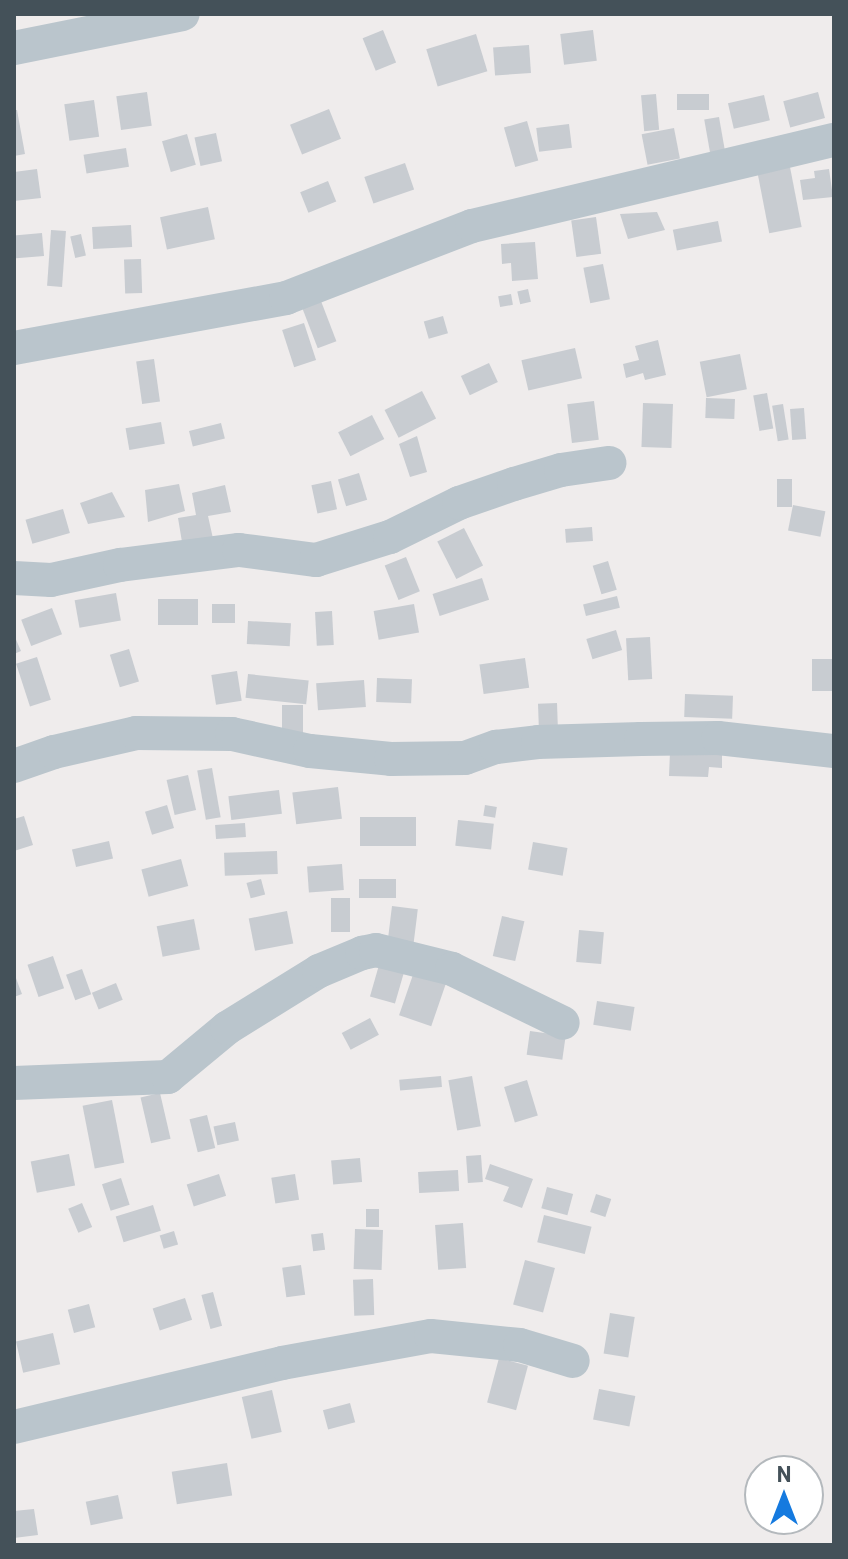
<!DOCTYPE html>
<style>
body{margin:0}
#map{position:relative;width:848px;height:1559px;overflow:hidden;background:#efecec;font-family:Barlow,sans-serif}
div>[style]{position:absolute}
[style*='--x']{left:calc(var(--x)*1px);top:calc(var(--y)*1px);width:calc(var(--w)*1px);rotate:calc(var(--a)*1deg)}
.building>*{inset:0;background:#c8ccd1;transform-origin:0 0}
.minor>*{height:34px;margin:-17px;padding:0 17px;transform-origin:17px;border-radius:17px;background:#bac5cc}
span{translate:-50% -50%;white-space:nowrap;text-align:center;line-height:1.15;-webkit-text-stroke:6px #fff;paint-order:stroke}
.frame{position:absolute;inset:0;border:16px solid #445159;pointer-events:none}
.north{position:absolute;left:744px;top:1455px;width:80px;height:80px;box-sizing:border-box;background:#fff;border:2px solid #b4b9bd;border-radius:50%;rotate:0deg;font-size:22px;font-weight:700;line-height:32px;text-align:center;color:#445159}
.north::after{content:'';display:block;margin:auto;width:28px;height:36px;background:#157adf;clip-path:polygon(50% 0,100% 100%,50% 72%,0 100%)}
</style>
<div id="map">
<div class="building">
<i style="left:383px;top:30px;width:35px;height:22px;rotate:68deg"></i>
<i style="left:593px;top:30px;width:31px;height:33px;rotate:83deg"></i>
<i style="left:476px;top:34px;width:39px;height:52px;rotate:73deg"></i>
<i style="left:529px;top:45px;width:28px;height:36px;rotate:86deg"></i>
<i style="left:147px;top:92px;width:34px;height:31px;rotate:82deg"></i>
<i style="left:818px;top:92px;width:27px;height:36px;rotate:75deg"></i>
<i style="left:656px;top:94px;width:36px;height:15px;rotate:85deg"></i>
<i style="left:709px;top:94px;width:16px;height:32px;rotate:90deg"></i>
<i style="left:764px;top:95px;width:26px;height:37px;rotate:77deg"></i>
<i style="left:94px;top:100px;width:37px;height:30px;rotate:82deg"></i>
<i style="left:329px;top:109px;width:32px;height:42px;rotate:68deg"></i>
<i style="clip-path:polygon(14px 110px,17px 110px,25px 154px,14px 156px)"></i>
<i style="left:719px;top:117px;width:35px;height:15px;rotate:80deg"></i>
<i style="left:527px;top:121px;width:41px;height:24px;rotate:74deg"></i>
<i style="left:569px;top:124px;width:24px;height:33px;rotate:83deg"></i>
<i style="left:674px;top:128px;width:31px;height:33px;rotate:79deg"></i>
<i style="left:216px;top:133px;width:29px;height:22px;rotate:78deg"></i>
<i style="left:187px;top:134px;width:32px;height:26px;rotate:74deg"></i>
<i style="left:126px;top:148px;width:19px;height:43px;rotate:81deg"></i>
<i style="left:405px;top:163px;width:28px;height:43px;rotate:71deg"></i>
<i style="left:790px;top:167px;width:61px;height:33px;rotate:79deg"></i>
<i style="clip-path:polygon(37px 169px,41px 198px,14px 201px,14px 172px)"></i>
<i style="clip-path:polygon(829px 169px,833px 197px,803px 200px,800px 180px,815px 178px,814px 171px)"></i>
<i style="left:328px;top:181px;width:22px;height:30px;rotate:68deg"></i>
<i style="left:208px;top:207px;width:33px;height:49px;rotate:78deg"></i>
<i style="clip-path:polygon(657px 212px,665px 230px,628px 239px,620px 214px)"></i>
<i style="left:596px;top:217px;width:37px;height:25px;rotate:82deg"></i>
<i style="left:718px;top:221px;width:21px;height:46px;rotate:79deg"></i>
<i style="left:131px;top:225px;width:22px;height:39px;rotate:87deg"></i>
<i style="left:51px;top:230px;width:15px;height:56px;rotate:4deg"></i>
<i style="left:42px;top:233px;width:23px;height:28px;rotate:85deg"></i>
<i style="left:81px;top:234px;width:22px;height:11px;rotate:77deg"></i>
<i style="clip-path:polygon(535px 242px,538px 279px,512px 281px,511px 263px,502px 264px,501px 244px)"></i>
<i style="left:141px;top:259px;width:34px;height:17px;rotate:88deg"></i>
<i style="left:603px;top:264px;width:36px;height:20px;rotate:79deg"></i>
<i style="left:528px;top:289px;width:13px;height:11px;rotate:77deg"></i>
<i style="left:511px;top:294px;width:11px;height:13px;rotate:80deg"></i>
<i style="left:321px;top:301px;width:43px;height:20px;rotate:69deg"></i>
<i style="left:443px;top:316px;width:18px;height:20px;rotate:74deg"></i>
<i style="left:304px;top:323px;width:39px;height:23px;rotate:72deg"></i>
<i style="clip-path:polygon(658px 340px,666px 375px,645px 380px,643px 373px,626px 378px,623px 364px,639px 360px,635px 346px)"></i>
<i style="left:575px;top:348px;width:31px;height:55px;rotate:77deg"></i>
<i style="left:740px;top:354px;width:36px;height:41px;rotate:79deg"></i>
<i style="left:154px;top:359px;width:43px;height:18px;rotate:82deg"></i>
<i style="left:489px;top:363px;width:21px;height:31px;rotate:65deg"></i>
<i style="left:422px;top:391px;width:31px;height:42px;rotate:63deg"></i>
<i style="left:767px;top:393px;width:36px;height:14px;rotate:80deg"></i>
<i style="left:706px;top:398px;width:29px;height:20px;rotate:2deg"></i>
<i style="left:594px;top:401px;width:39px;height:27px;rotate:83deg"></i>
<i style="left:643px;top:403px;width:30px;height:44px;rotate:2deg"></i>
<i style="left:783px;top:404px;width:36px;height:11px;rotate:81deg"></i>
<i style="left:804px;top:408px;width:31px;height:14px;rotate:86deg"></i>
<i style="left:372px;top:415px;width:27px;height:38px;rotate:63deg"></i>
<i style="left:161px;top:422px;width:22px;height:36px;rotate:80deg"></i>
<i style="left:221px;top:423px;width:16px;height:33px;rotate:76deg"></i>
<i style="clip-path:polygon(417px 436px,427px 472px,410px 477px,399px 444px)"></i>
<i style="left:359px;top:473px;width:28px;height:22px;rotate:73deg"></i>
<i style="left:777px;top:479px;width:15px;height:28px"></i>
<i style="left:331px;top:481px;width:29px;height:20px;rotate:78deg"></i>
<i style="clip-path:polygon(179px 484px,185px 511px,148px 522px,145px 490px)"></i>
<i style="clip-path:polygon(225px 485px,231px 512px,208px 516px,214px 543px,183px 548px,178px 518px,196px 515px,192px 493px)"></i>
<i style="clip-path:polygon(112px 492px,125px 517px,88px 524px,80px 503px)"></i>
<i style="left:793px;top:505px;width:33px;height:26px;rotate:11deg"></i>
<i style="left:63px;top:509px;width:25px;height:39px;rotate:74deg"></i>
<i style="left:592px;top:527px;width:14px;height:27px;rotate:86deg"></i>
<i style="left:464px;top:528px;width:42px;height:30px;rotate:63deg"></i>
<i style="left:406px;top:557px;width:37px;height:23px;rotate:68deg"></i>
<i style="left:608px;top:561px;width:30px;height:16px;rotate:73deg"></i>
<i style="left:482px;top:578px;width:23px;height:52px;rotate:72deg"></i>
<i style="left:116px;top:593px;width:28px;height:42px;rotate:80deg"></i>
<i style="left:617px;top:596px;width:12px;height:35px;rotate:76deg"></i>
<i style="left:198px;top:599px;width:26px;height:40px;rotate:90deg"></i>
<i style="left:212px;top:604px;width:23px;height:19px"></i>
<i style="left:414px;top:604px;width:29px;height:41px;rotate:80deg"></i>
<i style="left:52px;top:608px;width:28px;height:33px;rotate:69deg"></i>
<i style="left:332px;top:611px;width:34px;height:17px;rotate:87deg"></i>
<i style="left:248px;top:621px;width:43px;height:23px;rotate:3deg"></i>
<i style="left:616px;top:630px;width:21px;height:31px;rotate:73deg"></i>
<i style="clip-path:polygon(14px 635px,21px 651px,14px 654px)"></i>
<i style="left:650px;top:637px;width:42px;height:24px;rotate:87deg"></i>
<i style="left:129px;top:649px;width:34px;height:20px;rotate:73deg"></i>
<i style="left:37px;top:657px;width:45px;height:22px;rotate:72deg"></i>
<i style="left:525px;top:658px;width:30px;height:46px;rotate:82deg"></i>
<i style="left:834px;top:659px;width:32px;height:22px;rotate:90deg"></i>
<i style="left:237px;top:671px;width:30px;height:26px;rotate:81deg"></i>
<i style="left:248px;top:674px;width:61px;height:24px;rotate:6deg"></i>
<i style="left:377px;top:678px;width:35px;height:24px;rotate:2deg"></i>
<i style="left:364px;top:680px;width:27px;height:48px;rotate:86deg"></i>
<i style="left:685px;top:694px;width:48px;height:23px;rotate:2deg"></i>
<i style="left:557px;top:703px;width:27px;height:19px;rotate:88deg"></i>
<i style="left:282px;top:705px;width:21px;height:28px"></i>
<i style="clip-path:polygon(670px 752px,722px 754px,722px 768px,709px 767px,708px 777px,669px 776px)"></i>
<i style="left:212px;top:768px;width:50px;height:15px;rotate:80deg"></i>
<i style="left:188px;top:775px;width:36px;height:22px;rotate:77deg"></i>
<i style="left:338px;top:787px;width:32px;height:46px;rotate:83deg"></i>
<i style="left:279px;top:790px;width:24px;height:51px;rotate:83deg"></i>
<i style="left:167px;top:805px;width:24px;height:23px;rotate:73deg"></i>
<i style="left:485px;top:805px;width:12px;height:11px;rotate:9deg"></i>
<i style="clip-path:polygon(24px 816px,33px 845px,14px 851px,14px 819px)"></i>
<i style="left:416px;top:817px;width:29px;height:56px;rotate:90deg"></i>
<i style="left:458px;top:820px;width:36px;height:26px;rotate:6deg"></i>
<i style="left:245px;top:823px;width:14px;height:30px;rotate:86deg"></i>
<i style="left:109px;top:841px;width:18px;height:38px;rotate:77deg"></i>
<i style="left:533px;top:842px;width:35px;height:28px;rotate:10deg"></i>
<i style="left:277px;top:851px;width:23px;height:53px;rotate:88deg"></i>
<i style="left:181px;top:859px;width:28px;height:41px;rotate:75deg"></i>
<i style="left:342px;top:864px;width:26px;height:35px;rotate:86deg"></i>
<i style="left:261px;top:879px;width:16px;height:15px;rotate:75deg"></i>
<i style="left:359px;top:879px;width:37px;height:19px"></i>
<i style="left:331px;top:898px;width:19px;height:34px"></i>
<i style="left:392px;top:906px;width:26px;height:42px;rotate:7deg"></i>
<i style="left:287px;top:911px;width:33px;height:39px;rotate:79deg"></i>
<i style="left:502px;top:916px;width:23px;height:41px;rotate:13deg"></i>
<i style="left:194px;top:919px;width:31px;height:38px;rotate:79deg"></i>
<i style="left:579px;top:930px;width:25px;height:32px;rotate:5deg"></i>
<i style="left:53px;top:956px;width:34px;height:27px;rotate:71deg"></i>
<i style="left:381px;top:958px;width:26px;height:40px;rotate:16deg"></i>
<i style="left:416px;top:966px;width:34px;height:52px;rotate:19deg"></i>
<i style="left:82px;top:969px;width:27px;height:17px;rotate:70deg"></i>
<i style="clip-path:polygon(14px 973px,22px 994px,14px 997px)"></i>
<i style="left:116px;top:983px;width:18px;height:26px;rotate:68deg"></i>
<i style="left:597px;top:1001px;width:38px;height:24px;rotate:9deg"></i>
<i style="left:370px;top:1018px;width:19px;height:32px;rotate:62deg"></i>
<i style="left:530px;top:1031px;width:36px;height:24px;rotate:8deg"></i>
<i style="left:441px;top:1076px;width:11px;height:42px;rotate:85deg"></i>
<i style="left:472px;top:1076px;width:51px;height:24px;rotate:80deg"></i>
<i style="left:527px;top:1080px;width:37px;height:24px;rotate:73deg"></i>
<i style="left:160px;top:1093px;width:47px;height:20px;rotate:77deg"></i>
<i style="left:112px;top:1100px;width:64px;height:30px;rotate:79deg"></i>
<i style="left:207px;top:1115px;width:34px;height:18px;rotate:76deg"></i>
<i style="left:235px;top:1122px;width:19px;height:22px;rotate:78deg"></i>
<i style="left:69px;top:1154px;width:32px;height:39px;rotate:79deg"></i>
<i style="left:481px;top:1155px;width:27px;height:15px;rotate:86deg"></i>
<i style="left:360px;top:1158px;width:24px;height:29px;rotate:85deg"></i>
<i style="clip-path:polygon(490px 1164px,533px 1179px,522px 1208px,503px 1201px,509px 1187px,485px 1179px)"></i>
<i style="left:458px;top:1170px;width:21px;height:40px;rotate:87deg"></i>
<i style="left:219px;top:1174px;width:23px;height:34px;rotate:72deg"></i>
<i style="left:295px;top:1174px;width:26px;height:24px;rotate:81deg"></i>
<i style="left:121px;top:1178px;width:28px;height:20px;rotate:72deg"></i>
<i style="left:547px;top:1187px;width:27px;height:22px;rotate:15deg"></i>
<i style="left:596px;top:1194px;width:16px;height:19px;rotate:18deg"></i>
<i style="left:82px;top:1203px;width:26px;height:15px;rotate:67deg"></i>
<i style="left:153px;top:1205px;width:27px;height:39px;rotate:73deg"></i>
<i style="left:366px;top:1209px;width:13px;height:18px"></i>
<i style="left:544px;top:1215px;width:49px;height:28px;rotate:14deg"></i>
<i style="left:463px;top:1223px;width:45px;height:28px;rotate:86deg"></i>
<i style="left:355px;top:1229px;width:28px;height:40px;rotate:2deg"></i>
<i style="left:174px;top:1231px;width:14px;height:15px;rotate:73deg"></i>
<i style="left:323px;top:1233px;width:17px;height:12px;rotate:83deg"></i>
<i style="left:525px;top:1260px;width:31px;height:46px;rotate:15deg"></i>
<i style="left:301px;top:1265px;width:30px;height:19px;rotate:82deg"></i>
<i style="left:373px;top:1279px;width:36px;height:20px;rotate:88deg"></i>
<i style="left:213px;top:1292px;width:35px;height:12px;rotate:75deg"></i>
<i style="left:185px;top:1298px;width:23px;height:34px;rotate:72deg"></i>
<i style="left:89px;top:1304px;width:24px;height:22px;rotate:75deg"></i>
<i style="left:610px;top:1313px;width:25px;height:41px;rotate:9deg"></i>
<i style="left:53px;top:1333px;width:32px;height:38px;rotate:77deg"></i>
<i style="left:499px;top:1358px;width:30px;height:46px;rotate:15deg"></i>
<i style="left:599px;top:1389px;width:37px;height:31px;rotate:11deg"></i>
<i style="left:272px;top:1390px;width:43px;height:31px;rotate:77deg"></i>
<i style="left:350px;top:1403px;width:20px;height:28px;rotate:75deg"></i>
<i style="left:227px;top:1463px;width:33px;height:56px;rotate:81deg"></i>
<i style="left:118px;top:1495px;width:24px;height:33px;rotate:78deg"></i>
<i style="clip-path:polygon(34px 1509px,38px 1535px,14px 1538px,14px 1511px)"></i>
</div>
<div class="minor">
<i style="--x:14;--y:48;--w:172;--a:-11.4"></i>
<i style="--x:14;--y:348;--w:277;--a:-10.4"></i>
<i style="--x:286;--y:298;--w:199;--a:-21.2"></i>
<i style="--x:472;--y:226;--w:372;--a:-13.4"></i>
<i style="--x:14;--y:578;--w:37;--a:3"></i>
<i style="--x:51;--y:580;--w:71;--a:-12.3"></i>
<i style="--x:120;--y:565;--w:120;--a:-7.2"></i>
<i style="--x:239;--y:550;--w:78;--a:7.4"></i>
<i style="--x:316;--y:560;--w:77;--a:-17.3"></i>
<i style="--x:390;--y:537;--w:77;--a:-26.2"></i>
<i style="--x:459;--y:503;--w:58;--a:-19.1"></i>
<i style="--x:514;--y:484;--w:49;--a:-16.6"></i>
<i style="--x:561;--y:470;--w:49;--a:-8.3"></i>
<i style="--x:14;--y:766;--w:42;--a:-19.3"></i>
<i style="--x:54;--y:752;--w:84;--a:-13"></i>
<i style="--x:136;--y:733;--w:96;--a:0.6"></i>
<i style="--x:232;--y:734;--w:80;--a:12.3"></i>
<i style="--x:310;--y:751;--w:81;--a:5.6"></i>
<i style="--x:391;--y:759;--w:74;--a:-0.8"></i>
<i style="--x:465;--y:758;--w:33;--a:-20"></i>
<i style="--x:496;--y:747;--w:42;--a:-6.8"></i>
<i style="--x:538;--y:742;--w:103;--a:-1.7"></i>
<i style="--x:641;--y:739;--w:77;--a:-0.7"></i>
<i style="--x:718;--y:738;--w:117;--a:6.4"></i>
<i style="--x:14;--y:1083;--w:154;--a:-2.2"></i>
<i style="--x:168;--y:1077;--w:77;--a:-39.7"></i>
<i style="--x:227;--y:1028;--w:108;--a:-31.8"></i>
<i style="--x:319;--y:971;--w:47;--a:-22.7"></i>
<i style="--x:362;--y:953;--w:14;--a:-12"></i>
<i style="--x:376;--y:950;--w:78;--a:14"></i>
<i style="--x:452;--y:969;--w:123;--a:25.9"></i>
<i style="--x:14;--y:1427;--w:276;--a:-13.4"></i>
<i style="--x:282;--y:1363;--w:151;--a:-10.3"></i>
<i style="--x:431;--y:1336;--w:89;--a:5.8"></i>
<i style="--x:520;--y:1345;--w:55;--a:16.8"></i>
</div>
<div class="frame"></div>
<div class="north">N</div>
</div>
